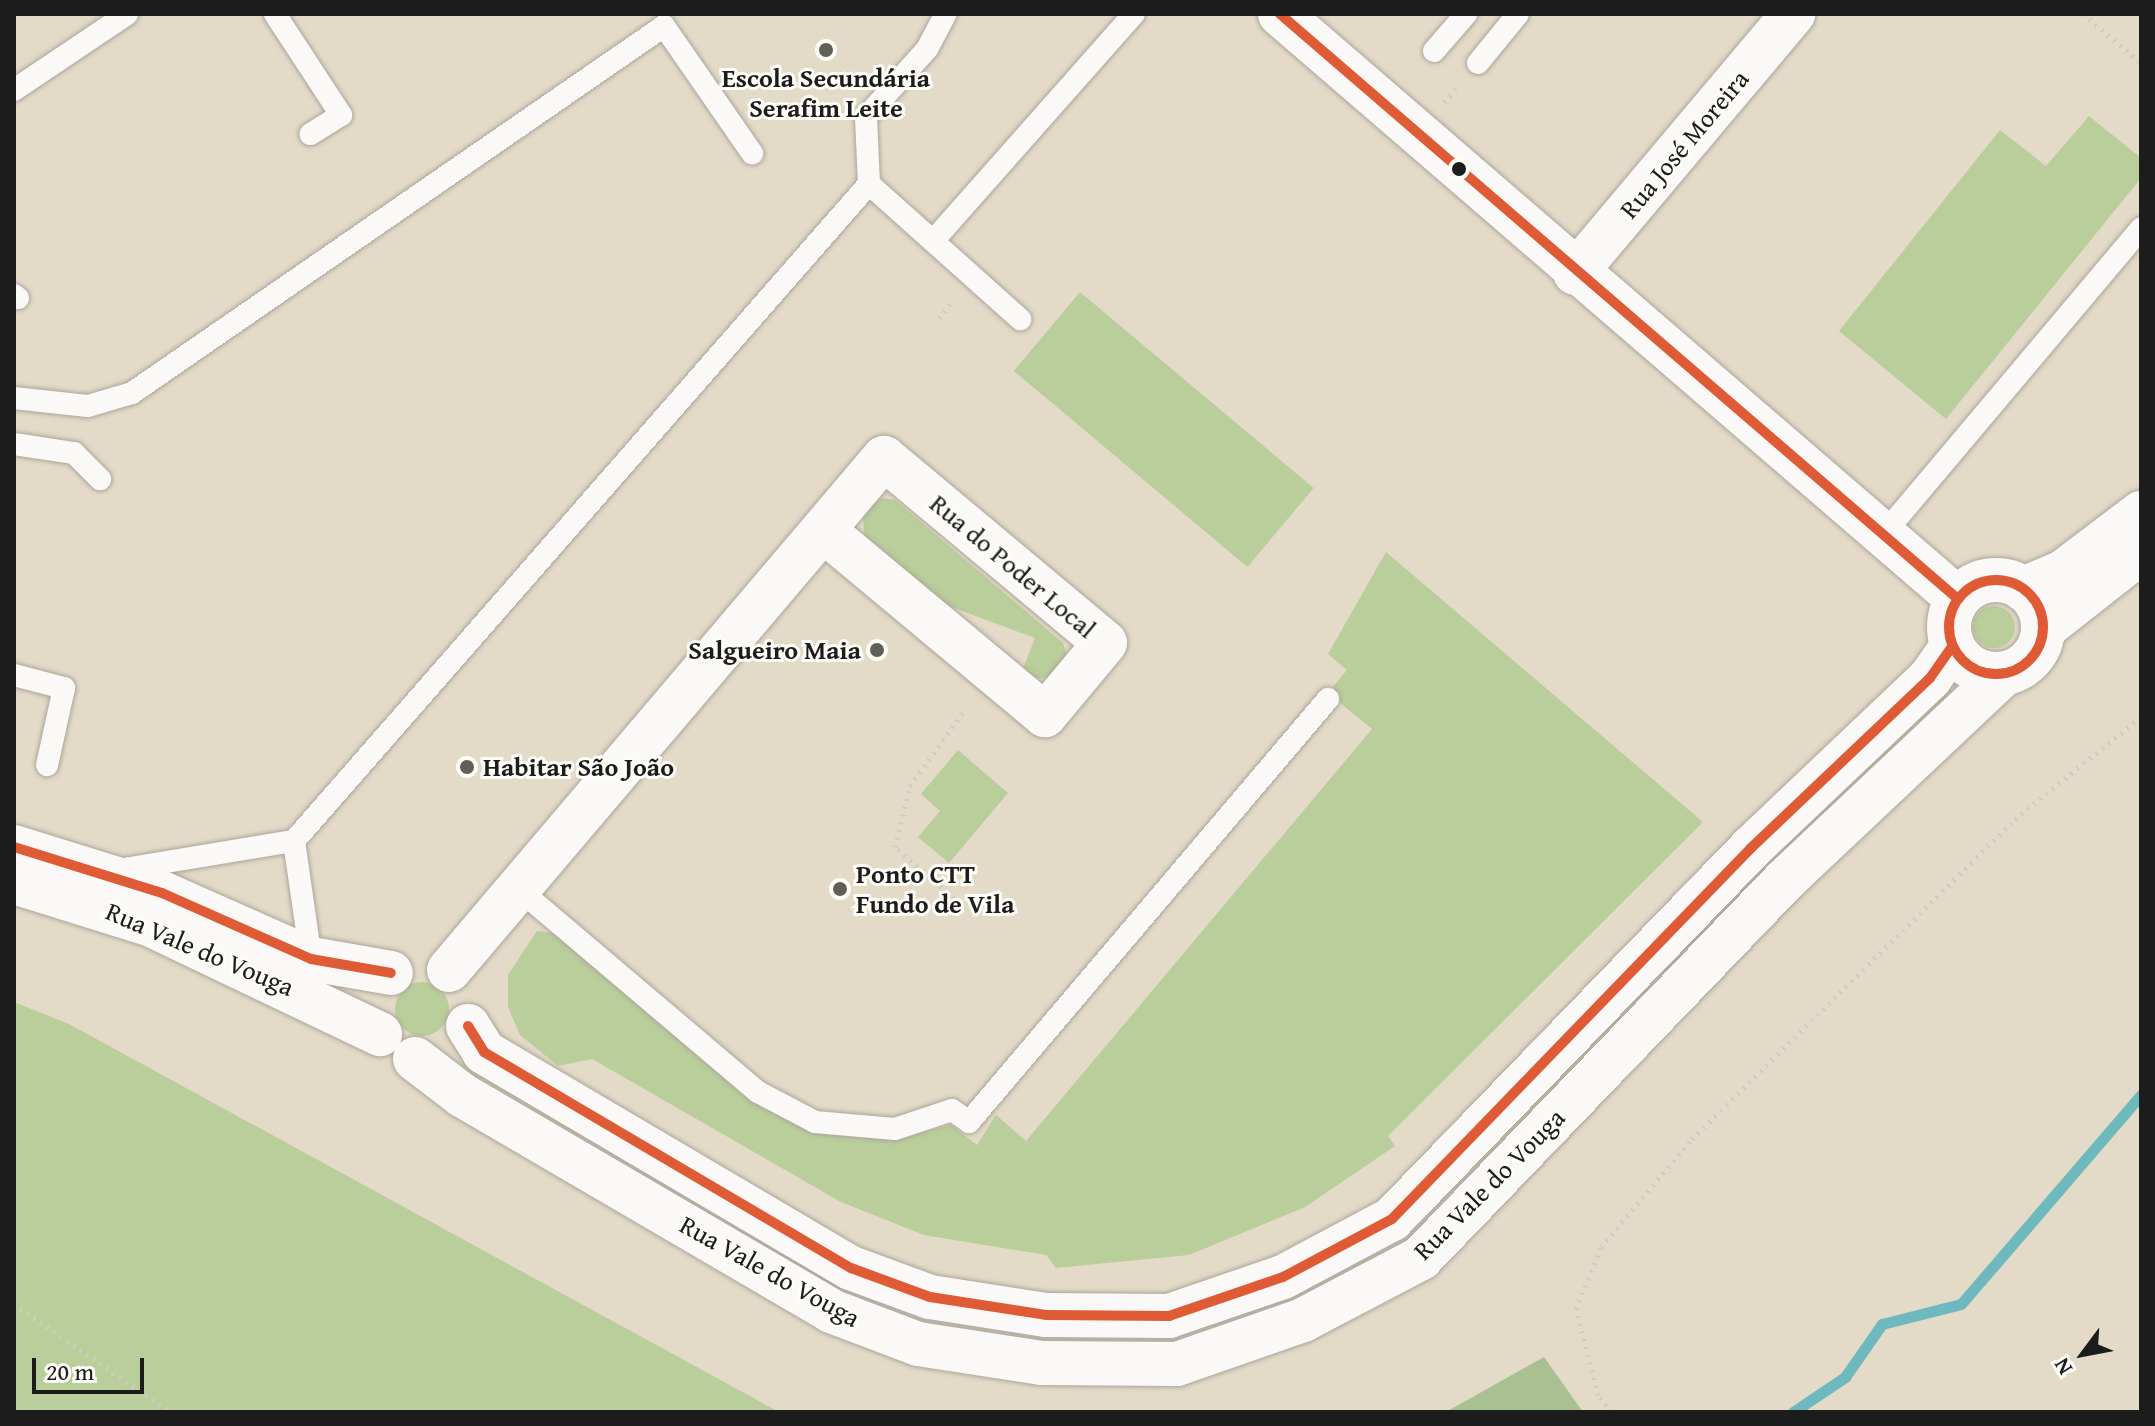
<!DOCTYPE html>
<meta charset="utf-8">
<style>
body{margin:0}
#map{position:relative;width:2155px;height:1426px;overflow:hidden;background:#e4dac8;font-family:"Gentium Book Plus",serif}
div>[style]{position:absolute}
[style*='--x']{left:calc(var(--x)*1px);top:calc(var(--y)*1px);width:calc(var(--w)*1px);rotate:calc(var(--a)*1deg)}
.green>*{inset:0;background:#b9ce9a;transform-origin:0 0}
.round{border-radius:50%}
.forest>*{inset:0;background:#a9c092}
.stream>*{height:11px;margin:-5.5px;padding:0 5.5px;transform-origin:5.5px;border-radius:5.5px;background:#6eb9bd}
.path>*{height:5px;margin-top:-2.5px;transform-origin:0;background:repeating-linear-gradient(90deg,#cfccc8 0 2px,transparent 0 8px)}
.roads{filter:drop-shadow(0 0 2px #aca59a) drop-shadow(0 0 2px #aca59a)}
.lane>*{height:22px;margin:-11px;padding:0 11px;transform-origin:11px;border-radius:11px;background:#fbf9f7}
.street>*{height:44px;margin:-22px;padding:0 22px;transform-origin:22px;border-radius:22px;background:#fbf9f7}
.street>.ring{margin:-22px;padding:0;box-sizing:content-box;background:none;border:44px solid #fbf9f7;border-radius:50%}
.bus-1>*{height:10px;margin:-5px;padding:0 5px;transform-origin:5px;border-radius:5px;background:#df5b35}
.bus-1>.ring{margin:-5px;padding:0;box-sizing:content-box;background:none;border:10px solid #df5b35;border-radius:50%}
.dots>*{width:22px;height:22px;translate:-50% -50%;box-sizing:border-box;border:4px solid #fdfcf7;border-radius:50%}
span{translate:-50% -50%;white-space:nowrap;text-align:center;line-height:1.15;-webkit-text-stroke:6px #fdfcf7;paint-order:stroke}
.poi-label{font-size:26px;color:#1c1c1c;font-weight:700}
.right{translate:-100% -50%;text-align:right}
.left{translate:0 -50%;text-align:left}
.street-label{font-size:26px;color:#1c1c1c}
.frame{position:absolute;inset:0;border:16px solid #1c1c1c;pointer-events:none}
.north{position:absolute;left:2043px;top:1314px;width:80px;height:80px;-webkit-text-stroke:6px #fdfcf7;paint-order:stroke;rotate:238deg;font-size:22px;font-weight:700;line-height:32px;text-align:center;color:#1c1c1c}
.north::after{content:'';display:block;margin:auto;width:28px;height:36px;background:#1c1c1c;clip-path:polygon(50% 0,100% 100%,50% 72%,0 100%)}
.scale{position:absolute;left:32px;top:1358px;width:112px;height:36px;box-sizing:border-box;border:4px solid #1c1c1c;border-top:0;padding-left:10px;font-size:24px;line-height:28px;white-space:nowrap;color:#1c1c1c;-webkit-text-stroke:6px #fdfcf7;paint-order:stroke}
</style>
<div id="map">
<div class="green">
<i style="clip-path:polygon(2089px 116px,2141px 158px,2141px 178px,1946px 419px,1839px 331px,2000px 130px,2046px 166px)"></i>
<i style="left:1080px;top:292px;width:305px;height:103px;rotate:40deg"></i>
<i style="clip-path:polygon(882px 498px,895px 500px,1063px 643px,1067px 656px,1056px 677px,1032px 679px,1022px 671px,1035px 638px,946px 605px,864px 535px,863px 511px)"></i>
<i style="clip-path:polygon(1386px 552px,1703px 822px,1388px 1136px,1395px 1146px,1305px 1207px,1189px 1255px,1056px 1268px,1046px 1255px,924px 1235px,841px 1202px,592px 1059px,558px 1066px,520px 1035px,508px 1007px,508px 975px,537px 931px,554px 933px,749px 1100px,813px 1130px,897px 1139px,951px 1125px,977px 1145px,996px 1115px,1026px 1141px,1372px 729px,1328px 693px,1347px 670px,1328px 654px)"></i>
<i class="round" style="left:1973px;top:606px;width:42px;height:42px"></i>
<i style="clip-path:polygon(958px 750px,1008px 793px,949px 863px,918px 837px,940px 811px,921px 794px)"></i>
<i class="round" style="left:395px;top:982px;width:54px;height:54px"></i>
<i style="clip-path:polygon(14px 1002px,69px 1024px,779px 1412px,14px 1412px)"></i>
</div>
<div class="forest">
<i style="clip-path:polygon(1544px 1357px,1583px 1412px,1446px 1412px)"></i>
</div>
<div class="stream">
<i style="--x:1793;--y:1412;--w:63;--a:-33.9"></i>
<i style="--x:1845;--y:1377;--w:65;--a:-55.1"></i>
<i style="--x:1882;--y:1324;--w:81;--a:-14.2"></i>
<i style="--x:1961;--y:1304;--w:276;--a:-49.3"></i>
</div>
<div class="path">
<i style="--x:2083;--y:14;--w:76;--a:40.2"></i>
<i style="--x:1444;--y:102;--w:23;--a:-49"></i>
<i style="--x:939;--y:318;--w:23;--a:-52"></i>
<i style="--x:960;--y:903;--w:86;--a:-139.3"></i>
<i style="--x:895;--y:847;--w:63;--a:-76.2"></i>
<i style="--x:910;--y:786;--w:92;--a:-54.2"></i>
<i style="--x:14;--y:1304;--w:190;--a:34.7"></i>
<i style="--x:1611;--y:1412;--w:21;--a:-127"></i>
<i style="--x:1598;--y:1395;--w:89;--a:-104.3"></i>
<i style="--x:1576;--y:1309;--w:67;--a:-68"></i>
<i style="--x:1601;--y:1247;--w:141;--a:-49.9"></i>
<i style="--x:1692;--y:1139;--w:455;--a:-44.7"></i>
<i style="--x:2015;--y:819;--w:162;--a:-39"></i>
</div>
<div class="roads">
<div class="lane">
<i style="--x:275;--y:14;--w:121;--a:56.8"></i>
<i style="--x:341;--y:115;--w:36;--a:148"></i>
<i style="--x:1434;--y:51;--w:49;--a:-49.1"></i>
<i style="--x:1478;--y:63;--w:63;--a:-50.8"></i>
<i style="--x:14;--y:90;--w:136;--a:-33.9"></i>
<i style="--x:869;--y:184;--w:67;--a:-92.6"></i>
<i style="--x:866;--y:117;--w:91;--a:-48.1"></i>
<i style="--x:927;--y:49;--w:40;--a:-62"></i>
<i style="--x:933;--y:241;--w:303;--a:-48.5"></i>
<i style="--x:14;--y:295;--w:5;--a:37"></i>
<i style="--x:14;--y:398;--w:74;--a:6.2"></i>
<i style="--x:88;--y:406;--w:46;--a:-16.5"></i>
<i style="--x:132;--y:393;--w:646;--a:-34.6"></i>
<i style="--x:664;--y:26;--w:155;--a:55.3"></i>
<i style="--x:14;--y:444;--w:61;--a:8.5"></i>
<i style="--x:74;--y:453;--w:37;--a:45"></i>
<i style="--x:1882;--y:536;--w:402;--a:-49.9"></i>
<i style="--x:14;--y:675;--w:52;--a:14.6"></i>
<i style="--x:64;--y:688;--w:79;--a:102.4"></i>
<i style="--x:294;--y:841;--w:119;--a:81.8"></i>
<i style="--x:118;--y:870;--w:178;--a:-9.4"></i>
<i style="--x:294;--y:841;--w:873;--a:-48.81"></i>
<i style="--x:869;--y:184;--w:203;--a:41.8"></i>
<i style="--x:515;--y:886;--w:319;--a:40.3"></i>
<i style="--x:758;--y:1092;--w:64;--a:27.8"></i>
<i style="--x:815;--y:1122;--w:80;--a:5"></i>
<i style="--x:895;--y:1129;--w:60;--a:-18.4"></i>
<i style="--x:952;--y:1110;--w:21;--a:35"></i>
<i style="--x:969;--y:1122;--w:555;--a:-49.68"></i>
</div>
<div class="street">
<i style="--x:1280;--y:14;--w:895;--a:40.79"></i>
<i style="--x:1575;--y:273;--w:339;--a:-49.9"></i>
<i class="ring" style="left:1949px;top:580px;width:50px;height:50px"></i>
<i style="--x:2023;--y:589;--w:43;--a:-23"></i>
<i style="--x:2063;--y:572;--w:98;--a:-37.1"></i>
<i style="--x:2043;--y:629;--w:125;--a:-38.2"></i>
<i style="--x:14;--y:847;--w:155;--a:17.3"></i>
<i style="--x:162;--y:893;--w:163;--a:23.9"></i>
<i style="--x:311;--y:959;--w:81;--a:9.9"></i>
<i style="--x:14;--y:882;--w:141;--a:17.3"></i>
<i style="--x:149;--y:924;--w:256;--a:25.5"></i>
<i style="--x:449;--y:970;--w:672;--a:-49.65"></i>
<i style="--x:884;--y:458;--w:288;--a:39.9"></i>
<i style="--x:1105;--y:643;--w:94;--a:129.8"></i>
<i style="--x:1045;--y:715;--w:288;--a:-140.2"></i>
<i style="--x:468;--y:1026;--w:31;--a:58"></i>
<i style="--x:484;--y:1052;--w:426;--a:30.5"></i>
<i style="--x:851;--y:1268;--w:84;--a:20.2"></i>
<i style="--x:930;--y:1297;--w:117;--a:8.8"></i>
<i style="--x:1046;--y:1315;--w:123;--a:0.5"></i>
<i style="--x:1169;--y:1316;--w:120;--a:-18.9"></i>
<i style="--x:1283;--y:1277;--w:123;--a:-28"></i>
<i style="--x:1392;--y:1219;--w:516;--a:-45.94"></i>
<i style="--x:1751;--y:848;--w:247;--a:-43.5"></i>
<i style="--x:1930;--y:678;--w:39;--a:-55"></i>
<i style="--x:415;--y:1059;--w:59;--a:37.5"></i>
<i style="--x:462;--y:1095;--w:428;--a:30.3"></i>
<i style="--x:831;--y:1311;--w:93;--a:20.8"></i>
<i style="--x:918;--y:1344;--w:125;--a:8.7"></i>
<i style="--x:1042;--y:1363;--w:135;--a:0.4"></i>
<i style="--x:1177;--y:1364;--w:133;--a:-19.2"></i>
<i style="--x:1303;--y:1320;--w:133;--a:-27.7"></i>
<i style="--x:1421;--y:1258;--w:523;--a:-46.08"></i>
<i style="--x:1784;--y:881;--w:302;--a:-43.3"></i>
</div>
</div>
<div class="bus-1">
<i style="--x:1280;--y:14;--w:895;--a:40.79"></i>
<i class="ring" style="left:1949px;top:580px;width:84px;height:84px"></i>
<i style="--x:14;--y:847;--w:155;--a:17.3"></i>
<i style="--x:162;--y:893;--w:163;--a:23.9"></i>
<i style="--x:311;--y:959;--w:81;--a:9.9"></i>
<i style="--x:468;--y:1026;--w:31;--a:58"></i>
<i style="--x:484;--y:1052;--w:426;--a:30.5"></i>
<i style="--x:851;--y:1268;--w:84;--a:20.2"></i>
<i style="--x:930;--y:1297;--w:117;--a:8.8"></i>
<i style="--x:1046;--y:1315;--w:123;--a:0.5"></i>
<i style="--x:1169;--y:1316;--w:120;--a:-18.9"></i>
<i style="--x:1283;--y:1277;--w:123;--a:-28"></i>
<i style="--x:1392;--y:1219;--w:516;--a:-45.94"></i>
<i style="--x:1751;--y:848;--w:247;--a:-43.5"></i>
<i style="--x:1930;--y:678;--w:39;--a:-55"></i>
</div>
<div class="dots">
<i style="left:826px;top:50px;background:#625e58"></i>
<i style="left:1459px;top:169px;background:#1c1c1c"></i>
<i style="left:877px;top:650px;background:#625e58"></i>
<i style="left:467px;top:767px;background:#625e58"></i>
<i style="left:840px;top:889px;background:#625e58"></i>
</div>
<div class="poi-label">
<span style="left:826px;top:93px">Escola Secundária<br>Serafim Leite</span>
<span class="right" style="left:861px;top:650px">Salgueiro Maia</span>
<span class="left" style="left:483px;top:767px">Habitar São João</span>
<span class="left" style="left:856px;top:889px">Ponto CTT<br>Fundo de Vila</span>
</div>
<div class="street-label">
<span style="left:1684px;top:144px;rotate:-50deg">Rua José Moreira</span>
<span style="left:1013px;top:566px;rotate:40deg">Rua do Poder Local</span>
<span style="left:200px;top:949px;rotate:23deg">Rua Vale do Vouga</span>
<span style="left:1489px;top:1184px;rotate:-45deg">Rua Vale do Vouga</span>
<span style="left:770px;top:1271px;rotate:29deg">Rua Vale do Vouga</span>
</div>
<div class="frame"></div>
<div class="north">N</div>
<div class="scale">20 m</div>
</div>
